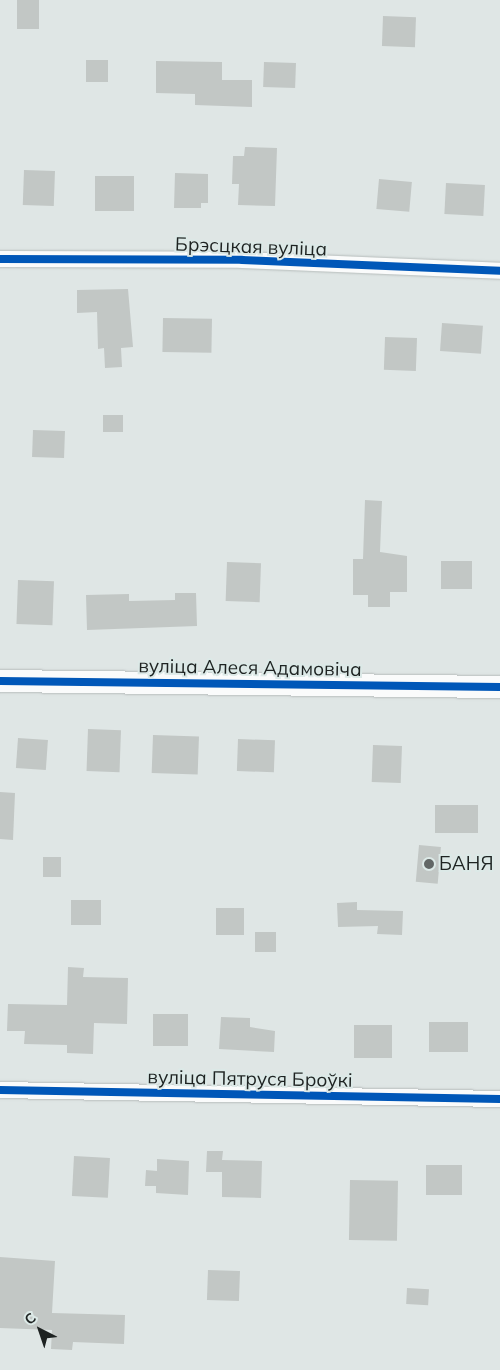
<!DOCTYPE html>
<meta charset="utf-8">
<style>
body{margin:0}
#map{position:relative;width:500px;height:1370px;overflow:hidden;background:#dfe6e5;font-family:Mulish,sans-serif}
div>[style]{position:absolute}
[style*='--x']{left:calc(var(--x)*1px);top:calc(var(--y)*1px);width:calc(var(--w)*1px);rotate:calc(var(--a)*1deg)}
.building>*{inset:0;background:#c2c7c5;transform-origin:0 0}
.roads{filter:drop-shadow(0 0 1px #b6bcbb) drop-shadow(0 0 1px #b6bcbb)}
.street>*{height:16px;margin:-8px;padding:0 8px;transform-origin:8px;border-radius:8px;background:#fafbfb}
.secondary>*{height:22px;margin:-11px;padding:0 11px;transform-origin:11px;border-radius:11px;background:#fafbfb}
.cycleway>*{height:8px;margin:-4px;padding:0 4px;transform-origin:4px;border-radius:4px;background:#0057b8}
.dots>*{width:14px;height:14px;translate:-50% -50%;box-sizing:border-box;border:2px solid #dce9e7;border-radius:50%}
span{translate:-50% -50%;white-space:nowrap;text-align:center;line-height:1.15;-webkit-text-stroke:4px #dce9e7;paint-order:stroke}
.street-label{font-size:19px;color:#1e2322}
.poi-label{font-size:19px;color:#1e2322}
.left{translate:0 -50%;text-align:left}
.north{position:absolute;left:15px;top:1305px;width:50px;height:50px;-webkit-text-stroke:4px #dce9e7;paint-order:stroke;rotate:319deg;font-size:14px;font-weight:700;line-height:20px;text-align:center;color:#1e2322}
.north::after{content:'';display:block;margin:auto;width:18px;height:22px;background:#1e2322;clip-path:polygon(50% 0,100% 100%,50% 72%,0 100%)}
</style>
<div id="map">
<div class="building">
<i style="left:17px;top:0;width:22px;height:29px"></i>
<i style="left:383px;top:16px;width:33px;height:30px;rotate:2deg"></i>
<i style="left:86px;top:60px;width:22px;height:22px"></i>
<i style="clip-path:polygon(156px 61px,222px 62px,222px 80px,252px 80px,252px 107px,195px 105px,195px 94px,156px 93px)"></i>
<i style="left:264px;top:62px;width:32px;height:25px;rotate:2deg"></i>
<i style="clip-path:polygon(245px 147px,277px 148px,275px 206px,238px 205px,239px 184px,232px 184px,233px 156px,244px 156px)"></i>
<i style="left:24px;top:170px;width:31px;height:35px;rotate:2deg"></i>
<i style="clip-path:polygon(175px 173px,208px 174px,208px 203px,201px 203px,201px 208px,174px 208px)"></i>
<i style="left:95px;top:176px;width:39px;height:35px"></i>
<i style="left:379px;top:179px;width:33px;height:30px;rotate:5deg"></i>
<i style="left:446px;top:183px;width:39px;height:31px;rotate:3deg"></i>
<i style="clip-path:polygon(128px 289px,133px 347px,121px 348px,122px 367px,105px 368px,104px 348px,98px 349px,97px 312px,77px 313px,77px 290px)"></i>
<i style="left:163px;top:318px;width:49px;height:34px;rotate:1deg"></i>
<i style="left:442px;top:323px;width:41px;height:28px;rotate:4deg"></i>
<i style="left:417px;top:338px;width:33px;height:32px;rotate:92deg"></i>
<i style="left:103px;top:415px;width:20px;height:17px"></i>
<i style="left:33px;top:430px;width:32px;height:27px;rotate:2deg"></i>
<i style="clip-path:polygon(365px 500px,382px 501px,380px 552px,407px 556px,407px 592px,390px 592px,390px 607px,368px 607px,368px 595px,353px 595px,353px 559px,363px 559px)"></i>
<i style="left:441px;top:561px;width:31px;height:28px"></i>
<i style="left:227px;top:562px;width:34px;height:39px;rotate:2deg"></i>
<i style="left:18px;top:580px;width:36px;height:44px;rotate:2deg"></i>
<i style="clip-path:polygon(175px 593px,196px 593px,197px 626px,87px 630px,86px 595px,129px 594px,129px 601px,175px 600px)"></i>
<i style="left:88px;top:729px;width:33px;height:42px;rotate:2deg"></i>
<i style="left:153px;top:735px;width:46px;height:38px;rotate:2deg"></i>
<i style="left:18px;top:738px;width:30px;height:30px;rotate:4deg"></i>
<i style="left:238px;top:739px;width:37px;height:32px;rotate:2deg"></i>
<i style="left:373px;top:745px;width:29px;height:37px;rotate:2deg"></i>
<i style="clip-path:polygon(0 792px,15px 793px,13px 840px,0 839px)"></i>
<i style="left:478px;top:805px;width:28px;height:43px;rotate:90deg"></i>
<i style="left:419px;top:845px;width:22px;height:37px;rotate:5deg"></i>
<i style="left:43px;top:857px;width:18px;height:20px"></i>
<i style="left:71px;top:900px;width:30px;height:25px"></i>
<i style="clip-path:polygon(357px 902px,357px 910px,403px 911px,402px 935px,377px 934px,378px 926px,338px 927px,337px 903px)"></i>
<i style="left:216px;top:908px;width:28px;height:27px"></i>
<i style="left:255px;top:932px;width:21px;height:20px"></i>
<i style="clip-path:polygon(68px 967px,84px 968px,83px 977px,128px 978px,127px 1024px,94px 1023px,93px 1054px,67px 1053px,67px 1045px,24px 1044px,25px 1031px,7px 1031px,8px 1004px,67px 1005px)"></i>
<i style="left:153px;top:1014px;width:35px;height:32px"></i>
<i style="clip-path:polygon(221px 1017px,250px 1018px,250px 1027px,275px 1031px,274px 1052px,219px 1049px)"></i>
<i style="left:429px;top:1022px;width:39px;height:30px"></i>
<i style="left:354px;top:1025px;width:38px;height:33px"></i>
<i style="clip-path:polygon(207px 1151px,223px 1151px,222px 1160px,262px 1161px,261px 1198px,222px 1197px,222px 1167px,222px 1172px,206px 1172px)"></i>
<i style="left:74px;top:1156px;width:36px;height:40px;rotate:3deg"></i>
<i style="clip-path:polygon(157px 1159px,189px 1161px,188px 1195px,156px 1193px,156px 1186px,145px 1186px,146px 1170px,157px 1171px)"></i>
<i style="left:426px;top:1165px;width:36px;height:30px"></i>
<i style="left:350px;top:1180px;width:48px;height:60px;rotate:1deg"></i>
<i style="clip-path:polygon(0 1257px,55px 1261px,52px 1313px,125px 1315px,124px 1344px,73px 1342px,72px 1350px,51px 1349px,52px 1330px,0 1328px)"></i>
<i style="left:208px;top:1270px;width:32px;height:30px;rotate:2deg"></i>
<i style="left:407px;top:1288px;width:22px;height:16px;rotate:3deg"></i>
</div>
<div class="roads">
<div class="street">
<i style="--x:0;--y:259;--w:242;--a:0.2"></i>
<i style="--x:242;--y:260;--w:258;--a:2.4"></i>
<i style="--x:0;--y:1090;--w:500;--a:1.03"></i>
</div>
<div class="secondary">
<i style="--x:0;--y:681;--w:500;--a:0.69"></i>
</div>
</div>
<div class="cycleway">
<i style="--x:0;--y:259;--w:242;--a:0.2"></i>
<i style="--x:242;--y:260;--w:258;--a:2.4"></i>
<i style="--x:0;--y:681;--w:500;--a:0.69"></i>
<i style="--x:0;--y:1090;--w:500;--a:1.03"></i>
</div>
<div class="dots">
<i style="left:429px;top:864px;background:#626766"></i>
</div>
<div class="street-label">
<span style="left:251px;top:247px;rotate:2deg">Брэсцкая вуліца</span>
<span style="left:250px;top:668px;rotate:1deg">вуліца Алеся Адамовіча</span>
<span style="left:250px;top:1079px;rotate:1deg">вуліца Пятруся Броўкі</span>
</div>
<div class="poi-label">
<span class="left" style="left:439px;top:864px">БАНЯ</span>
</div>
<div class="north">С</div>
</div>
